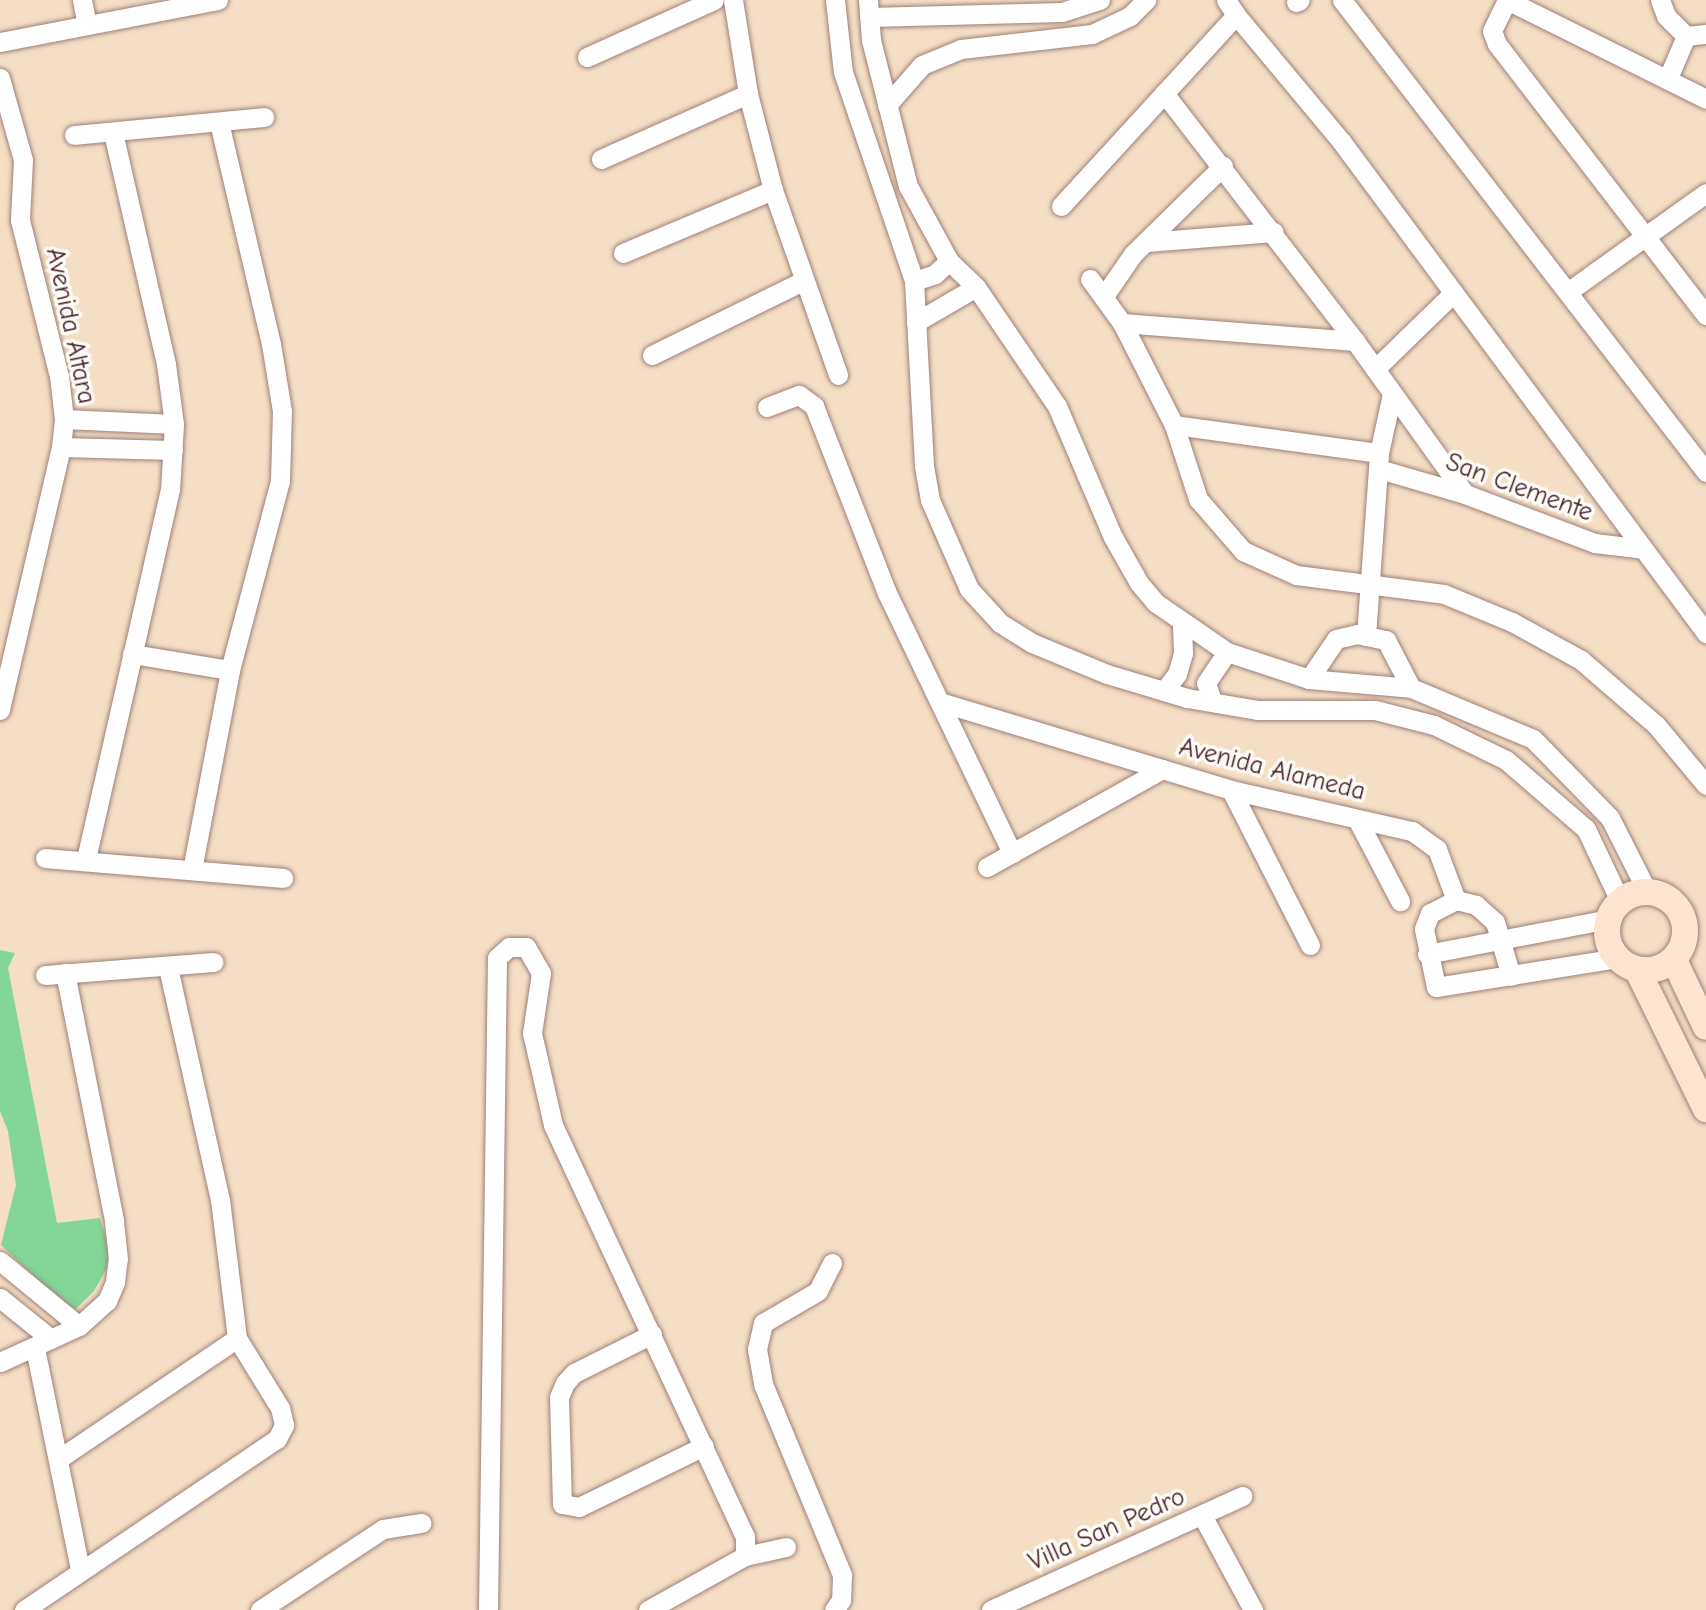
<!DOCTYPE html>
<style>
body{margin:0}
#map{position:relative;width:1706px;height:1610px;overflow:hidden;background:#f4dfc4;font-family:"Comic Neue",sans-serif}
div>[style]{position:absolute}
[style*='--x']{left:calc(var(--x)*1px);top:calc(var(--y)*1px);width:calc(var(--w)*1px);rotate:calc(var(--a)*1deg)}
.green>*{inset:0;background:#83d698}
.roads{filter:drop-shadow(0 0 2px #9f7f78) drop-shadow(0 0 2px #9f7f78)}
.street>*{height:19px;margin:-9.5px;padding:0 9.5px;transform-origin:9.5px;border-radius:9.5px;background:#fff}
.secondary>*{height:26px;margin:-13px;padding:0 13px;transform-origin:13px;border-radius:13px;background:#fde4d1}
.secondary>.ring{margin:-13px;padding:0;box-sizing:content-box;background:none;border:26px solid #fde4d1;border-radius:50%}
span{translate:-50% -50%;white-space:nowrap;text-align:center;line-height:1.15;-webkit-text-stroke:7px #fdfcf7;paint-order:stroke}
.street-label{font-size:26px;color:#4a1f2b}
</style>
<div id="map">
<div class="green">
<i style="clip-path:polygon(0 950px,15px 953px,8px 968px,57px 1223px,100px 1218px,108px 1245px,107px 1268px,94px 1291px,76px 1309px,58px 1299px,1px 1245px,16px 1185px,8px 1131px,0 1111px)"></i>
</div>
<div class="roads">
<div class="street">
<i style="--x:82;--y:0;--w:25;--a:79"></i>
<i style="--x:733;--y:0;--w:95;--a:80.9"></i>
<i style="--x:748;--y:94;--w:99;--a:75.4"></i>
<i style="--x:773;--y:190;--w:196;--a:70.6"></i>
<i style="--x:835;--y:0;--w:72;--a:83.7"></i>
<i style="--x:843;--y:72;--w:221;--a:71.2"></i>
<i style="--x:914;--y:281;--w:185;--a:86.9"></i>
<i style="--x:924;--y:466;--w:35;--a:80"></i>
<i style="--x:930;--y:500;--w:97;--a:66.3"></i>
<i style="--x:969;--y:589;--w:46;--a:47.6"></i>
<i style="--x:1000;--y:623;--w:38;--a:32"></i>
<i style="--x:1032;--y:643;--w:81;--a:22.5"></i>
<i style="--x:1107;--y:674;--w:84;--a:16.7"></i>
<i style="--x:1187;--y:698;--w:71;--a:9.7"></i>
<i style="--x:1257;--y:710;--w:118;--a:0"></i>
<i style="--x:1375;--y:710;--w:61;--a:14.3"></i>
<i style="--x:1434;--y:725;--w:80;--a:25.9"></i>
<i style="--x:1506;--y:760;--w:106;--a:40.8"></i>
<i style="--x:1586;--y:829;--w:80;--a:64.7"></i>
<i style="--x:868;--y:0;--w:40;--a:85.7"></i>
<i style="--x:871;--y:40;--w:151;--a:75.8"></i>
<i style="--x:908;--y:186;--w:85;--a:61.3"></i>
<i style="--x:949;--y:261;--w:37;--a:44"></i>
<i style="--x:976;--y:287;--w:144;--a:55.8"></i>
<i style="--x:1057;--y:406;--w:142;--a:66.9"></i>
<i style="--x:1113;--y:537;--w:53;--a:60.5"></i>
<i style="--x:1139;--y:583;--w:26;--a:50"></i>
<i style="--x:1156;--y:603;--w:86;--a:34.6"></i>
<i style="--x:1227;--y:652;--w:86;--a:18.2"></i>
<i style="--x:1309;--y:679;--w:102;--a:5"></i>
<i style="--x:1411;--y:688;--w:132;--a:22.7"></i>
<i style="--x:1533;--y:739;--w:110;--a:45.7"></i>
<i style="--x:1610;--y:818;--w:82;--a:63.1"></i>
<i style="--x:1226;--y:0;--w:18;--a:56"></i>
<i style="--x:1342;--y:0;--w:596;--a:52.36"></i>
<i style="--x:1507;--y:0;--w:34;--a:116"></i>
<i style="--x:1492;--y:31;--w:14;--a:69"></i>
<i style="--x:1497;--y:44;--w:342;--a:52.4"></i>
<i style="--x:1507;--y:0;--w:222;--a:26.4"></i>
<i style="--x:1660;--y:0;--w:17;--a:69"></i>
<i style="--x:1666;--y:16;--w:28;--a:45"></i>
<i style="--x:1296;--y:2;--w:4;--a:-27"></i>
<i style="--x:869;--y:17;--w:193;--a:-1.5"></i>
<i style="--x:1062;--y:12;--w:40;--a:-18"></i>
<i style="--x:1686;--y:36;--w:20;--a:-6"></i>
<i style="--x:0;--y:42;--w:222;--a:-10.9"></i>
<i style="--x:587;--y:57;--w:139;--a:-24.2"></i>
<i style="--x:0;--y:78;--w:85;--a:74.3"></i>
<i style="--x:23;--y:160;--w:60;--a:92.9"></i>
<i style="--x:20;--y:220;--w:161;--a:76"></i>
<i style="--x:59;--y:376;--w:43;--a:83.4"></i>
<i style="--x:64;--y:419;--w:28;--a:96"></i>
<i style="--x:61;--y:447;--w:270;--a:103.1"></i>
<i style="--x:1668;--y:78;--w:46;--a:-66.8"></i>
<i style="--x:1164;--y:93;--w:313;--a:52.4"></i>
<i style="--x:1355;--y:341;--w:188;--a:54.3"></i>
<i style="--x:887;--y:105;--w:53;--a:-48.8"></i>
<i style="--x:922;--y:65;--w:42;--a:-22.3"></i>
<i style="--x:961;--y:49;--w:132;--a:-6.5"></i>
<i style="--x:1092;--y:34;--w:42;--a:-25.3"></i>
<i style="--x:1130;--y:16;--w:23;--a:-45"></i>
<i style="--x:74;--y:135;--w:191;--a:-5.4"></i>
<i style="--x:601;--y:159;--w:161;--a:-23.9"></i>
<i style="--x:1061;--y:206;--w:259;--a:-47.5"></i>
<i style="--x:1236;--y:15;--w:164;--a:50.2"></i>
<i style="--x:1341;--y:141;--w:613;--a:53.43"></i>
<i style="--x:1146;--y:242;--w:128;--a:-4.5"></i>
<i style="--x:623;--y:253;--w:163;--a:-22.8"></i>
<i style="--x:1090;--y:279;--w:54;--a:54"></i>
<i style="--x:1122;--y:323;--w:114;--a:63"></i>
<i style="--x:1174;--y:425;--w:78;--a:72"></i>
<i style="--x:1198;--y:499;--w:69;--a:49.1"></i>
<i style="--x:1243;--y:551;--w:58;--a:24.4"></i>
<i style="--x:1296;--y:575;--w:149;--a:7.3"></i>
<i style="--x:1444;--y:594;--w:74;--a:22.4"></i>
<i style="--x:1512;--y:622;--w:79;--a:28.8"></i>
<i style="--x:1581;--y:660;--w:99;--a:40.9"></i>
<i style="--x:1656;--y:725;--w:78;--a:50.2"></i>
<i style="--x:914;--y:281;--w:22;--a:-18"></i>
<i style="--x:935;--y:274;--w:19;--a:-43"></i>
<i style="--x:1569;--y:291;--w:168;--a:-35.6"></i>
<i style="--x:1104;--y:296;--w:51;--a:-55.4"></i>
<i style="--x:1133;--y:254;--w:126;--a:-44.4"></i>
<i style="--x:916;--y:322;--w:69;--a:-30.3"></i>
<i style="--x:1122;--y:323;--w:234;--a:4.4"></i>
<i style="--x:652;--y:355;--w:168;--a:-26.1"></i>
<i style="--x:1375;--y:369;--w:106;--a:-44.2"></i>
<i style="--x:767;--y:407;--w:34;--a:-21"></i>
<i style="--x:799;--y:395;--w:19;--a:36"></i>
<i style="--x:814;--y:406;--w:199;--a:68.7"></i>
<i style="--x:886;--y:591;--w:291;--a:64.3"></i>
<i style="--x:64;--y:419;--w:110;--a:2.6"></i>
<i style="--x:1174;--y:425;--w:207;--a:7.8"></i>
<i style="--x:61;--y:447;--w:112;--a:1.5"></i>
<i style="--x:1379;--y:469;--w:90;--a:16.2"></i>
<i style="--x:1465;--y:494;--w:139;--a:20.7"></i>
<i style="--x:1595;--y:543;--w:48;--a:7.1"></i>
<i style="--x:1366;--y:636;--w:183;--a:-85.9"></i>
<i style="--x:1379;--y:453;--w:60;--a:-77.6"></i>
<i style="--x:132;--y:654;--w:99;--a:9.3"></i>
<i style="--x:1309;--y:679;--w:48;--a:-56"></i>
<i style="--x:1336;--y:639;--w:22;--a:-13"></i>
<i style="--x:1357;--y:634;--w:30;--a:12"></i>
<i style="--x:1386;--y:640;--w:54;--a:62.5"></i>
<i style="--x:1164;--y:691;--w:21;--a:-53"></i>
<i style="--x:1177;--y:674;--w:22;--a:-74"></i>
<i style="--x:1183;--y:653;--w:30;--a:-92"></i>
<i style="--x:1212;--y:701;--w:19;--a:-108"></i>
<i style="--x:1206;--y:683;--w:37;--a:-56"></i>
<i style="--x:940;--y:702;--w:304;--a:16.8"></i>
<i style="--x:1231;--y:790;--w:186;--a:12.8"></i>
<i style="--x:1412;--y:831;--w:31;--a:36"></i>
<i style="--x:1437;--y:849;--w:54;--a:69.6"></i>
<i style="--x:1231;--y:790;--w:174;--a:63"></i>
<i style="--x:1357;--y:819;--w:93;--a:62.3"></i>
<i style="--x:45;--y:858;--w:239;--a:4.8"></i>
<i style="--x:86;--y:859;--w:378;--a:-77.2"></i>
<i style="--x:170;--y:490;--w:66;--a:-86.5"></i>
<i style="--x:174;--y:424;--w:61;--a:-97.6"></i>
<i style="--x:166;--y:364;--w:237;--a:-102.9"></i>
<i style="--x:987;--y:867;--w:201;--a:-29.2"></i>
<i style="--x:192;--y:870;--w:204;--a:-79.2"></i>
<i style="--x:230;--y:670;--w:196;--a:-75.2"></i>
<i style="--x:280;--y:481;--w:70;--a:-88.4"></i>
<i style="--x:282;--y:411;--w:68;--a:-99.3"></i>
<i style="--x:271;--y:344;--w:228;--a:-103.2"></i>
<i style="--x:1456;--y:900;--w:29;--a:153"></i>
<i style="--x:1430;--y:913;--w:17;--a:111"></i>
<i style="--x:1424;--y:929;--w:59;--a:78.3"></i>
<i style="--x:1436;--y:987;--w:183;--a:-9.1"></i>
<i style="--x:1456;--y:900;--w:21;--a:14"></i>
<i style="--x:1476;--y:905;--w:25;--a:42"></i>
<i style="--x:1495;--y:922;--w:56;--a:73.5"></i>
<i style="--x:1427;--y:954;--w:184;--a:-10.9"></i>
<i style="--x:45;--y:975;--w:169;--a:-4.4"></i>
<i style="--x:0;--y:1261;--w:102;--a:39.4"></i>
<i style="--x:832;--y:1263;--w:31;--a:117"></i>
<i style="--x:818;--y:1291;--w:64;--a:149.8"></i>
<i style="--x:763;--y:1323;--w:27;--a:103"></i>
<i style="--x:757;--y:1349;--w:36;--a:80"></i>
<i style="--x:763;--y:1384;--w:207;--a:67.5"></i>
<i style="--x:842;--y:1575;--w:25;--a:92"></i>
<i style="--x:841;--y:1600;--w:12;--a:125"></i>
<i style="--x:0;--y:1298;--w:65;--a:38.8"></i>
<i style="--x:652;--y:1334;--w:87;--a:153.4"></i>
<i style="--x:574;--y:1373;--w:13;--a:132"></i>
<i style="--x:565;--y:1383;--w:15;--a:113"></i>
<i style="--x:559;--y:1397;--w:107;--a:88.4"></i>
<i style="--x:562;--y:1504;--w:17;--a:10"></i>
<i style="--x:579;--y:1507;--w:139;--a:-26"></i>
<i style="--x:35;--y:1348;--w:227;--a:78.5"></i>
<i style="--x:0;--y:1362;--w:87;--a:-24.5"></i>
<i style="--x:79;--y:1326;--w:38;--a:-42"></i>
<i style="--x:107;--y:1301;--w:21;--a:-67"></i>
<i style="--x:115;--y:1282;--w:23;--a:-83"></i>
<i style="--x:118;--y:1259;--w:39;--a:-96"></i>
<i style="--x:114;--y:1220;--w:252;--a:-101.2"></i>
<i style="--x:60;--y:1458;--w:214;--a:-34.1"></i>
<i style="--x:1203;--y:1517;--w:106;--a:61.7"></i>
<i style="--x:24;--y:1610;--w:305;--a:-34.1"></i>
<i style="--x:277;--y:1439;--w:16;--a:-63"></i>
<i style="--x:284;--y:1425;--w:17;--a:-103"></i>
<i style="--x:280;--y:1408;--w:82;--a:-121.6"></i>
<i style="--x:237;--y:1338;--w:139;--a:-97"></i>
<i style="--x:220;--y:1200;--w:239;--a:-102.6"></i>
<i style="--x:260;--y:1610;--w:147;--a:-33.4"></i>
<i style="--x:383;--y:1529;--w:39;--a:-9"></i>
<i style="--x:488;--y:1610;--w:652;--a:-89.21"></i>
<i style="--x:497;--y:958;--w:16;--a:-43"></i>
<i style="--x:509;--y:947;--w:17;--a:0"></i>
<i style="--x:526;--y:947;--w:30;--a:60"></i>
<i style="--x:541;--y:973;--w:61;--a:98.5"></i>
<i style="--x:532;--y:1033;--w:94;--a:77.1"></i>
<i style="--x:553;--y:1125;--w:454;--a:65"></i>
<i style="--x:745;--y:1536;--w:20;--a:90"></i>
<i style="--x:648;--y:1610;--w:111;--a:-29.1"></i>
<i style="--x:745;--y:1556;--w:42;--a:-12.4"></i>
<i style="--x:991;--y:1610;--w:276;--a:-24.4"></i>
</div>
<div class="secondary">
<i class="ring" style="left:1607px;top:892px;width:52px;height:52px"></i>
<i style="--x:1674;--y:960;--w:74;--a:64.5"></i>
<i style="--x:1638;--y:971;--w:154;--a:63.8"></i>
</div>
</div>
<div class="street-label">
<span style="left:70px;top:326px;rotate:78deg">Avenida Altara</span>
<span style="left:1519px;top:488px;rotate:20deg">San Clemente</span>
<span style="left:1272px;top:770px;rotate:14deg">Avenida Alameda</span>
<span style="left:1107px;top:1530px;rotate:-24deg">Villa San Pedro</span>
</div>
</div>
